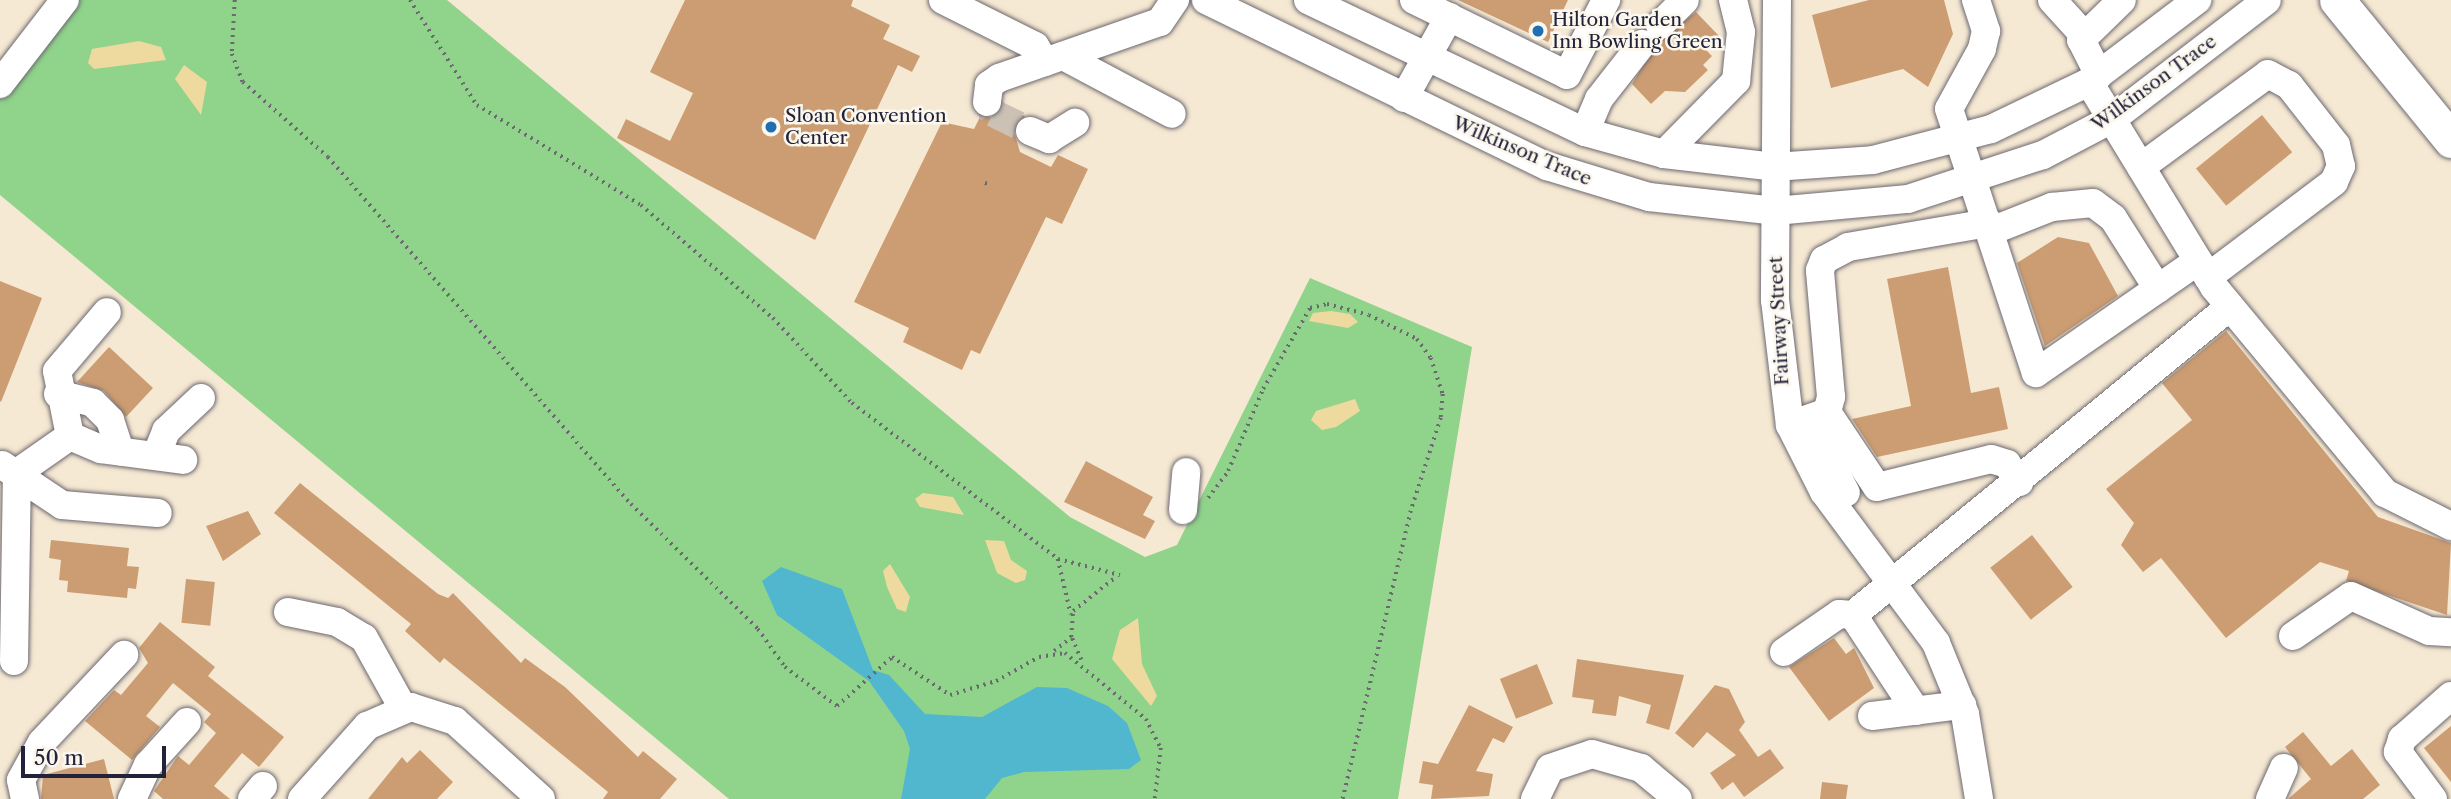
<!DOCTYPE html>
<style>
body{margin:0}
#map{position:relative;width:2451px;height:799px;overflow:hidden;background:#f6e9d3;font-family:"Libre Caslon Text",serif}
div>[style]{position:absolute}
[style*='--x']{left:calc(var(--x)*1px);top:calc(var(--y)*1px);width:calc(var(--w)*1px);rotate:calc(var(--a)*1deg)}
.green>*{inset:0;background:#90d38b}
.sand>*{inset:0;background:#eeda9e}
.water>*{inset:0;background:#51b7cf}
.building>*{inset:0;background:#cc9d72;transform-origin:0 0}
.minor-tunnel>*{height:28px;margin-top:-14px;transform-origin:0;background:repeating-linear-gradient(90deg,#ccc1b5 0 28px,transparent 0 42px)}
.path>*{height:3.5px;margin-top:-1.75px;transform-origin:0;background:repeating-linear-gradient(90deg,#6c6870 0 2px,transparent 0 7px)}
.roads{filter:drop-shadow(0 0 2px #6c6870) drop-shadow(0 0 2px #6c6870)}
.minor>*{height:28px;margin:-14px;padding:0 14px;transform-origin:14px;border-radius:14px;background:#fff}
.major>*{height:35px;margin:-17.5px;padding:0 17.5px;transform-origin:17.5px;border-radius:17.5px;background:#fff}
.dots>*{width:19px;height:19px;translate:-50% -50%;box-sizing:border-box;border:4px solid #fbf7ec;border-radius:50%}
span{translate:-50% -50%;white-space:nowrap;text-align:center;line-height:1.15;-webkit-text-stroke:5px #fbf7ec;paint-order:stroke}
.poi-label{font-size:19px;color:#22223b}
.left{translate:0 -50%;text-align:left}
.street-label{font-size:19px;color:#22223b}
.scale{position:absolute;left:21px;top:746px;width:145px;height:32px;box-sizing:border-box;border:4px solid #22223b;border-top:0;padding-left:9px;font-size:21px;line-height:24px;white-space:nowrap;color:#22223b;-webkit-text-stroke:5px #fbf7ec;paint-order:stroke}
</style>
<div id="map">
<div class="green">
<i style="clip-path:polygon(67px 0,447px 0,1070px 517px,1145px 557px,1177px 545px,1310px 278px,1472px 347px,1398px 799px,729px 799px,0 195px,0 86px)"></i>
</div>
<div class="sand">
<i style="clip-path:polygon(139px 41px,161px 47px,166px 60px,94px 69px,88px 63px,92px 49px)"></i>
<i style="clip-path:polygon(184px 65px,207px 82px,201px 115px,175px 79px)"></i>
<i style="clip-path:polygon(1331px 311px,1350px 314px,1358px 322px,1348px 328px,1309px 321px,1313px 313px)"></i>
<i style="clip-path:polygon(1355px 399px,1360px 411px,1336px 427px,1322px 430px,1311px 420px,1316px 411px)"></i>
<i style="clip-path:polygon(923px 493px,953px 497px,964px 515px,920px 507px,915px 499px)"></i>
<i style="clip-path:polygon(985px 540px,1004px 541px,1011px 560px,1027px 571px,1025px 580px,1016px 583px,997px 573px)"></i>
<i style="clip-path:polygon(890px 564px,910px 597px,906px 612px,897px 609px,887px 587px,883px 571px)"></i>
<i style="clip-path:polygon(1138px 618px,1142px 664px,1157px 696px,1151px 706px,1112px 659px,1120px 630px)"></i>
</div>
<div class="water">
<i style="clip-path:polygon(781px 567px,842px 589px,873px 670px,889px 675px,925px 714px,982px 717px,1037px 687px,1067px 688px,1108px 706px,1127px 723px,1141px 760px,1129px 769px,1024px 772px,1002px 778px,985px 799px,901px 799px,910px 749px,904px 731px,869px 681px,777px 615px,762px 581px)"></i>
</div>
<div class="building">
<i style="clip-path:polygon(685px 0,853px 0,851px 6px,890px 25px,883px 39px,920px 56px,912px 72px,898px 65px,815px 240px,617px 138px,626px 119px,670px 141px,693px 93px,650px 72px)"></i>
<i style="clip-path:polygon(1458px 0,1568px 0,1548px 42px)"></i>
<i style="clip-path:polygon(1869px 0,1944px 0,1953px 34px,1928px 87px,1903px 69px,1831px 88px,1812px 15px)"></i>
<i style="clip-path:polygon(1696px 12px,1720px 37px,1706px 50px,1712px 56px,1703px 65px,1708px 70px,1685px 92px,1665px 91px,1651px 104px,1632px 84px,1658px 41px)"></i>
<i style="clip-path:polygon(1003px 105px,1025px 116px,1014px 132px,1020px 152px,1051px 167px,1058px 155px,1088px 169px,1062px 224px,1046px 217px,980px 354px,971px 350px,962px 370px,903px 342px,909px 328px,854px 302px,942px 122px,974px 129px,980px 117px,994px 117px)"></i>
<i style="left:2262px;top:115px;width:48px;height:85px;rotate:51deg"></i>
<i style="clip-path:polygon(2058px 237px,2089px 243px,2118px 296px,2045px 346px,2017px 263px)"></i>
<i style="clip-path:polygon(1948px 267px,1971px 393px,1999px 387px,2008px 429px,1877px 457px,1852px 419px,1911px 406px,1887px 279px)"></i>
<i style="clip-path:polygon(0 281px,42px 298px,1px 402px,0 401px)"></i>
<i style="clip-path:polygon(2226px 331px,2378px 517px,2451px 543px,2447px 615px,2346px 581px,2349px 571px,2320px 562px,2226px 638px,2161px 558px,2143px 572px,2121px 545px,2134px 523px,2106px 489px,2192px 420px,2162px 383px)"></i>
<i style="clip-path:polygon(109px 347px,153px 388px,126px 417px,104px 391px,77px 382px)"></i>
<i style="clip-path:polygon(1086px 461px,1153px 497px,1143px 515px,1155px 521px,1145px 539px,1064px 502px)"></i>
<i style="clip-path:polygon(300px 483px,438px 594px,448px 598px,453px 593px,521px 663px,525px 658px,565px 687px,638px 757px,643px 751px,677px 779px,660px 799px,603px 799px,608px 792px,444px 658px,440px 663px,405px 631px,411px 624px,274px 513px)"></i>
<i style="clip-path:polygon(248px 511px,261px 534px,223px 561px,206px 526px)"></i>
<i style="left:2032px;top:535px;width:66px;height:53px;rotate:52deg"></i>
<i style="clip-path:polygon(51px 540px,129px 548px,127px 566px,139px 567px,136px 589px,128px 588px,127px 598px,67px 592px,68px 581px,59px 580px,61px 560px,49px 558px)"></i>
<i style="left:186px;top:579px;width:29px;height:44px;rotate:6deg"></i>
<i style="clip-path:polygon(160px 622px,215px 667px,208px 676px,284px 737px,259px 767px,242px 753px,214px 786px,230px 799px,163px 799px,154px 791px,178px 756px,189px 765px,216px 733px,204px 722px,211px 714px,173px 683px,146px 716px,160px 727px,132px 760px,85px 721px,114px 690px,121px 695px,148px 663px,139px 648px)"></i>
<i style="clip-path:polygon(1834px 638px,1846px 654px,1854px 648px,1874px 688px,1829px 721px,1789px 667px)"></i>
<i style="clip-path:polygon(1577px 659px,1684px 675px,1669px 730px,1646px 723px,1651px 705px,1619px 696px,1616px 716px,1592px 713px,1594px 700px,1572px 697px)"></i>
<i style="left:1537px;top:664px;width:43px;height:40px;rotate:68deg"></i>
<i style="clip-path:polygon(1715px 685px,1729px 689px,1745px 722px,1739px 730px,1758px 757px,1770px 749px,1784px 768px,1744px 797px,1733px 782px,1722px 790px,1710px 773px,1736px 755px,1707px 732px,1693px 748px,1675px 733px)"></i>
<i style="clip-path:polygon(1469px 705px,1513px 727px,1504px 743px,1493px 738px,1476px 771px,1493px 774px,1489px 796px,1431px 799px,1433px 785px,1419px 783px,1423px 761px,1438px 764px)"></i>
<i style="clip-path:polygon(2451px 726px,2451px 782px,2424px 748px)"></i>
<i style="clip-path:polygon(2303px 732px,2331px 766px,2352px 749px,2380px 785px,2363px 799px,2288px 799px,2311px 779px,2285px 747px)"></i>
<i style="clip-path:polygon(420px 750px,453px 782px,437px 799px,368px 799px,402px 757px,407px 763px)"></i>
<i style="clip-path:polygon(104px 759px,114px 799px,41px 799px,43px 775px)"></i>
<i style="clip-path:polygon(1822px 782px,1848px 785px,1846px 799px,1820px 799px)"></i>
</div>
<div class="minor-tunnel">
<i style="--x:987;--y:102;--w:13;--a:61"></i>
<i style="--x:993;--y:113;--w:41;--a:25.9"></i>
</div>
<div class="path">
<i style="--x:235;--y:0;--w:54;--a:93.2"></i>
<i style="--x:232;--y:54;--w:30;--a:69"></i>
<i style="--x:243;--y:82;--w:113;--a:41.4"></i>
<i style="--x:328;--y:157;--w:461;--a:48.9"></i>
<i style="--x:631;--y:504;--w:178;--a:44.5"></i>
<i style="--x:758;--y:629;--w:47;--a:54.6"></i>
<i style="--x:785;--y:667;--w:65;--a:36.9"></i>
<i style="--x:837;--y:706;--w:74;--a:-41.7"></i>
<i style="--x:892;--y:657;--w:69;--a:33.2"></i>
<i style="--x:950;--y:695;--w:48;--a:-16.9"></i>
<i style="--x:996;--y:681;--w:49;--a:-29.2"></i>
<i style="--x:1039;--y:657;--w:26;--a:-9"></i>
<i style="--x:1065;--y:653;--w:104;--a:39.2"></i>
<i style="--x:1146;--y:719;--w:33;--a:63"></i>
<i style="--x:1161;--y:748;--w:51;--a:96.7"></i>
<i style="--x:410;--y:0;--w:125;--a:57.5"></i>
<i style="--x:477;--y:105;--w:192;--a:31.4"></i>
<i style="--x:641;--y:205;--w:174;--a:40.6"></i>
<i style="--x:773;--y:318;--w:116;--a:47.1"></i>
<i style="--x:852;--y:403;--w:258;--a:37.1"></i>
<i style="--x:1058;--y:559;--w:64;--a:14.5"></i>
<i style="--x:985;--y:183;--w:3;--a:18"></i>
<i style="--x:1208;--y:498;--w:34;--a:-53"></i>
<i style="--x:1228;--y:471;--w:89;--a:-66.9"></i>
<i style="--x:1263;--y:389;--w:94;--a:-59.9"></i>
<i style="--x:1310;--y:308;--w:17;--a:-13"></i>
<i style="--x:1327;--y:304;--w:43;--a:14.7"></i>
<i style="--x:1369;--y:315;--w:54;--a:26.6"></i>
<i style="--x:1417;--y:339;--w:24;--a:54"></i>
<i style="--x:1431;--y:358;--w:38;--a:72"></i>
<i style="--x:1443;--y:394;--w:24;--a:95"></i>
<i style="--x:1441;--y:418;--w:98;--a:107.9"></i>
<i style="--x:1411;--y:511;--w:296;--a:103.3"></i>
<i style="--x:1058;--y:559;--w:57;--a:76.9"></i>
<i style="--x:1054;--y:651;--w:22;--a:-39"></i>
<i style="--x:1081;--y:660;--w:25;--a:-113"></i>
<i style="--x:1071;--y:637;--w:26;--a:-86"></i>
<i style="--x:1073;--y:611;--w:56;--a:-38.5"></i>
</div>
<div class="roads">
<div class="minor">
<i style="--x:943;--y:0;--w:103;--a:26.6"></i>
<i style="--x:1035;--y:46;--w:19;--a:58"></i>
<i style="--x:1206;--y:0;--w:379;--a:26"></i>
<i style="--x:1547;--y:166;--w:107;--a:16.9"></i>
<i style="--x:1649;--y:197;--w:127;--a:6.3"></i>
<i style="--x:1775;--y:211;--w:134;--a:-5.2"></i>
<i style="--x:1908;--y:199;--w:142;--a:-18.1"></i>
<i style="--x:2043;--y:155;--w:78;--a:-27.6"></i>
<i style="--x:2112;--y:119;--w:195;--a:-37.5"></i>
<i style="--x:1308;--y:0;--w:307;--a:25.5"></i>
<i style="--x:1585;--y:132;--w:82;--a:15.6"></i>
<i style="--x:1664;--y:154;--w:111;--a:6.7"></i>
<i style="--x:1774;--y:167;--w:99;--a:-4"></i>
<i style="--x:1873;--y:160;--w:122;--a:-14.7"></i>
<i style="--x:1991;--y:129;--w:109;--a:-25.6"></i>
<i style="--x:2089;--y:82;--w:136;--a:-37.2"></i>
<i style="--x:1414;--y:0;--w:170;--a:26.1"></i>
<i style="--x:1567;--y:75;--w:85;--a:-62.5"></i>
<i style="--x:1777;--y:0;--w:300;--a:90.4"></i>
<i style="--x:1775;--y:300;--w:126;--a:83.2"></i>
<i style="--x:1790;--y:425;--w:75;--a:63.1"></i>
<i style="--x:1824;--y:492;--w:188;--a:53.4"></i>
<i style="--x:1936;--y:643;--w:77;--a:67.8"></i>
<i style="--x:1965;--y:714;--w:86;--a:80.6"></i>
<i style="--x:1976;--y:0;--w:33;--a:72"></i>
<i style="--x:1986;--y:31;--w:18;--a:103"></i>
<i style="--x:1982;--y:49;--w:68;--a:118.8"></i>
<i style="--x:1949;--y:109;--w:278;--a:71.8"></i>
<i style="--x:2036;--y:373;--w:197;--a:-34.7"></i>
<i style="--x:2052;--y:0;--w:46;--a:47.6"></i>
<i style="--x:1660;--y:25;--w:35;--a:-45"></i>
<i style="--x:1063;--y:56;--w:123;--a:28"></i>
<i style="--x:2099;--y:75;--w:39;--a:-117"></i>
<i style="--x:2081;--y:40;--w:57;--a:-44.3"></i>
<i style="--x:2089;--y:82;--w:240;--a:58.6"></i>
<i style="--x:2214;--y:287;--w:268;--a:50.3"></i>
<i style="--x:2385;--y:493;--w:74;--a:26.6"></i>
<i style="--x:0;--y:84;--w:106;--a:-52.3"></i>
<i style="--x:1404;--y:98;--w:93;--a:-60.9"></i>
<i style="--x:987;--y:102;--w:17;--a:-83"></i>
<i style="--x:989;--y:85;--w:12;--a:-35"></i>
<i style="--x:999;--y:78;--w:170;--a:-19.2"></i>
<i style="--x:1160;--y:22;--w:27;--a:-56"></i>
<i style="--x:1030;--y:131;--w:21;--a:23"></i>
<i style="--x:1049;--y:139;--w:31;--a:-32"></i>
<i style="--x:1585;--y:132;--w:36;--a:-67"></i>
<i style="--x:1599;--y:99;--w:70;--a:-52"></i>
<i style="--x:1664;--y:154;--w:103;--a:-45.4"></i>
<i style="--x:1736;--y:81;--w:49;--a:-84.2"></i>
<i style="--x:1741;--y:32;--w:33;--a:-104"></i>
<i style="--x:2141;--y:167;--w:157;--a:-36.2"></i>
<i style="--x:2268;--y:74;--w:24;--a:28"></i>
<i style="--x:2289;--y:85;--w:76;--a:51.9"></i>
<i style="--x:2336;--y:145;--w:22;--a:77"></i>
<i style="--x:2341;--y:166;--w:17;--a:114"></i>
<i style="--x:2334;--y:182;--w:158;--a:143"></i>
<i style="--x:1991;--y:231;--w:66;--a:-21.5"></i>
<i style="--x:2052;--y:207;--w:41;--a:-5.6"></i>
<i style="--x:2093;--y:203;--w:25;--a:37"></i>
<i style="--x:2113;--y:218;--w:84;--a:57.6"></i>
<i style="--x:58;--y:394;--w:36;--a:14"></i>
<i style="--x:93;--y:403;--w:24;--a:45"></i>
<i style="--x:110;--y:420;--w:33;--a:72"></i>
<i style="--x:1827;--y:412;--w:90;--a:56.3"></i>
<i style="--x:1877;--y:487;--w:117;--a:-13.8"></i>
<i style="--x:1991;--y:459;--w:17;--a:17"></i>
<i style="--x:2007;--y:464;--w:22;--a:56"></i>
<i style="--x:1808;--y:421;--w:81;--a:62.2"></i>
<i style="--x:1790;--y:425;--w:39;--a:-19"></i>
<i style="--x:1827;--y:412;--w:16;--a:-75"></i>
<i style="--x:1831;--y:397;--w:127;--a:-95"></i>
<i style="--x:1820;--y:270;--w:11;--a:-68"></i>
<i style="--x:1824;--y:260;--w:27;--a:-28"></i>
<i style="--x:1848;--y:247;--w:143;--a:-9.7"></i>
<i style="--x:70;--y:436;--w:34;--a:23"></i>
<i style="--x:101;--y:449;--w:83;--a:7.6"></i>
<i style="--x:156;--y:456;--w:27;--a:-68"></i>
<i style="--x:166;--y:431;--w:48;--a:-43.3"></i>
<i style="--x:2;--y:465;--w:72;--a:33.7"></i>
<i style="--x:62;--y:505;--w:96;--a:4.8"></i>
<i style="--x:1183;--y:510;--w:38;--a:-85"></i>
<i style="--x:288;--y:612;--w:50;--a:11.5"></i>
<i style="--x:337;--y:622;--w:31;--a:31"></i>
<i style="--x:364;--y:638;--w:80;--a:60.9"></i>
<i style="--x:2293;--y:636;--w:70;--a:-34.6"></i>
<i style="--x:2351;--y:596;--w:85;--a:24.2"></i>
<i style="--x:2429;--y:631;--w:22;--a:3"></i>
<i style="--x:1784;--y:652;--w:67;--a:-34.6"></i>
<i style="--x:1839;--y:614;--w:14;--a:4"></i>
<i style="--x:14;--y:661;--w:188;--a:-89.1"></i>
<i style="--x:17;--y:473;--w:65;--a:-34.9"></i>
<i style="--x:70;--y:436;--w:66;--a:-101.3"></i>
<i style="--x:57;--y:371;--w:77;--a:-49.7"></i>
<i style="--x:1916;--y:711;--w:115;--a:-123.3"></i>
<i style="--x:1853;--y:615;--w:487;--a:-39.3"></i>
<i style="--x:1872;--y:716;--w:91;--a:-7"></i>
<i style="--x:25;--y:799;--w:19;--a:-102"></i>
<i style="--x:21;--y:780;--w:43;--a:-61.1"></i>
<i style="--x:42;--y:742;--w:120;--a:-46.7"></i>
<i style="--x:132;--y:799;--w:38;--a:-65"></i>
<i style="--x:148;--y:765;--w:58;--a:-47.8"></i>
<i style="--x:252;--y:799;--w:17;--a:-50"></i>
<i style="--x:302;--y:799;--w:98;--a:-48.3"></i>
<i style="--x:367;--y:726;--w:48;--a:-23.4"></i>
<i style="--x:411;--y:707;--w:46;--a:17.7"></i>
<i style="--x:455;--y:721;--w:116;--a:42.2"></i>
<i style="--x:1535;--y:799;--w:34;--a:-64"></i>
<i style="--x:1550;--y:768;--w:44;--a:-18.4"></i>
<i style="--x:1592;--y:754;--w:51;--a:15.9"></i>
<i style="--x:1641;--y:768;--w:48;--a:40"></i>
<i style="--x:2270;--y:799;--w:34;--a:-66"></i>
<i style="--x:2433;--y:799;--w:59;--a:-126.7"></i>
<i style="--x:2398;--y:752;--w:14;--a:-73"></i>
<i style="--x:2402;--y:739;--w:65;--a:-41.3"></i>
</div>
<div class="major">
<i style="--x:2337;--y:0;--w:181;--a:50.8"></i>
</div>
</div>
<div class="dots">
<i style="left:1538px;top:31px;background:#1f6fb2"></i>
<i style="left:771px;top:127px;background:#1f6fb2"></i>
</div>
<div class="poi-label">
<span class="left" style="left:1552px;top:31px">Hilton Garden<br>Inn Bowling Green</span>
<span class="left" style="left:785px;top:127px">Sloan Convention<br>Center</span>
</div>
<div class="street-label">
<span style="left:2154px;top:83px;rotate:-36deg">Wilkinson Trace</span>
<span style="left:1522px;top:151px;rotate:23deg">Wilkinson Trace</span>
<span style="left:1779px;top:321px;rotate:-93deg">Fairway Street</span>
</div>
<div class="scale">50 m</div>
</div>
